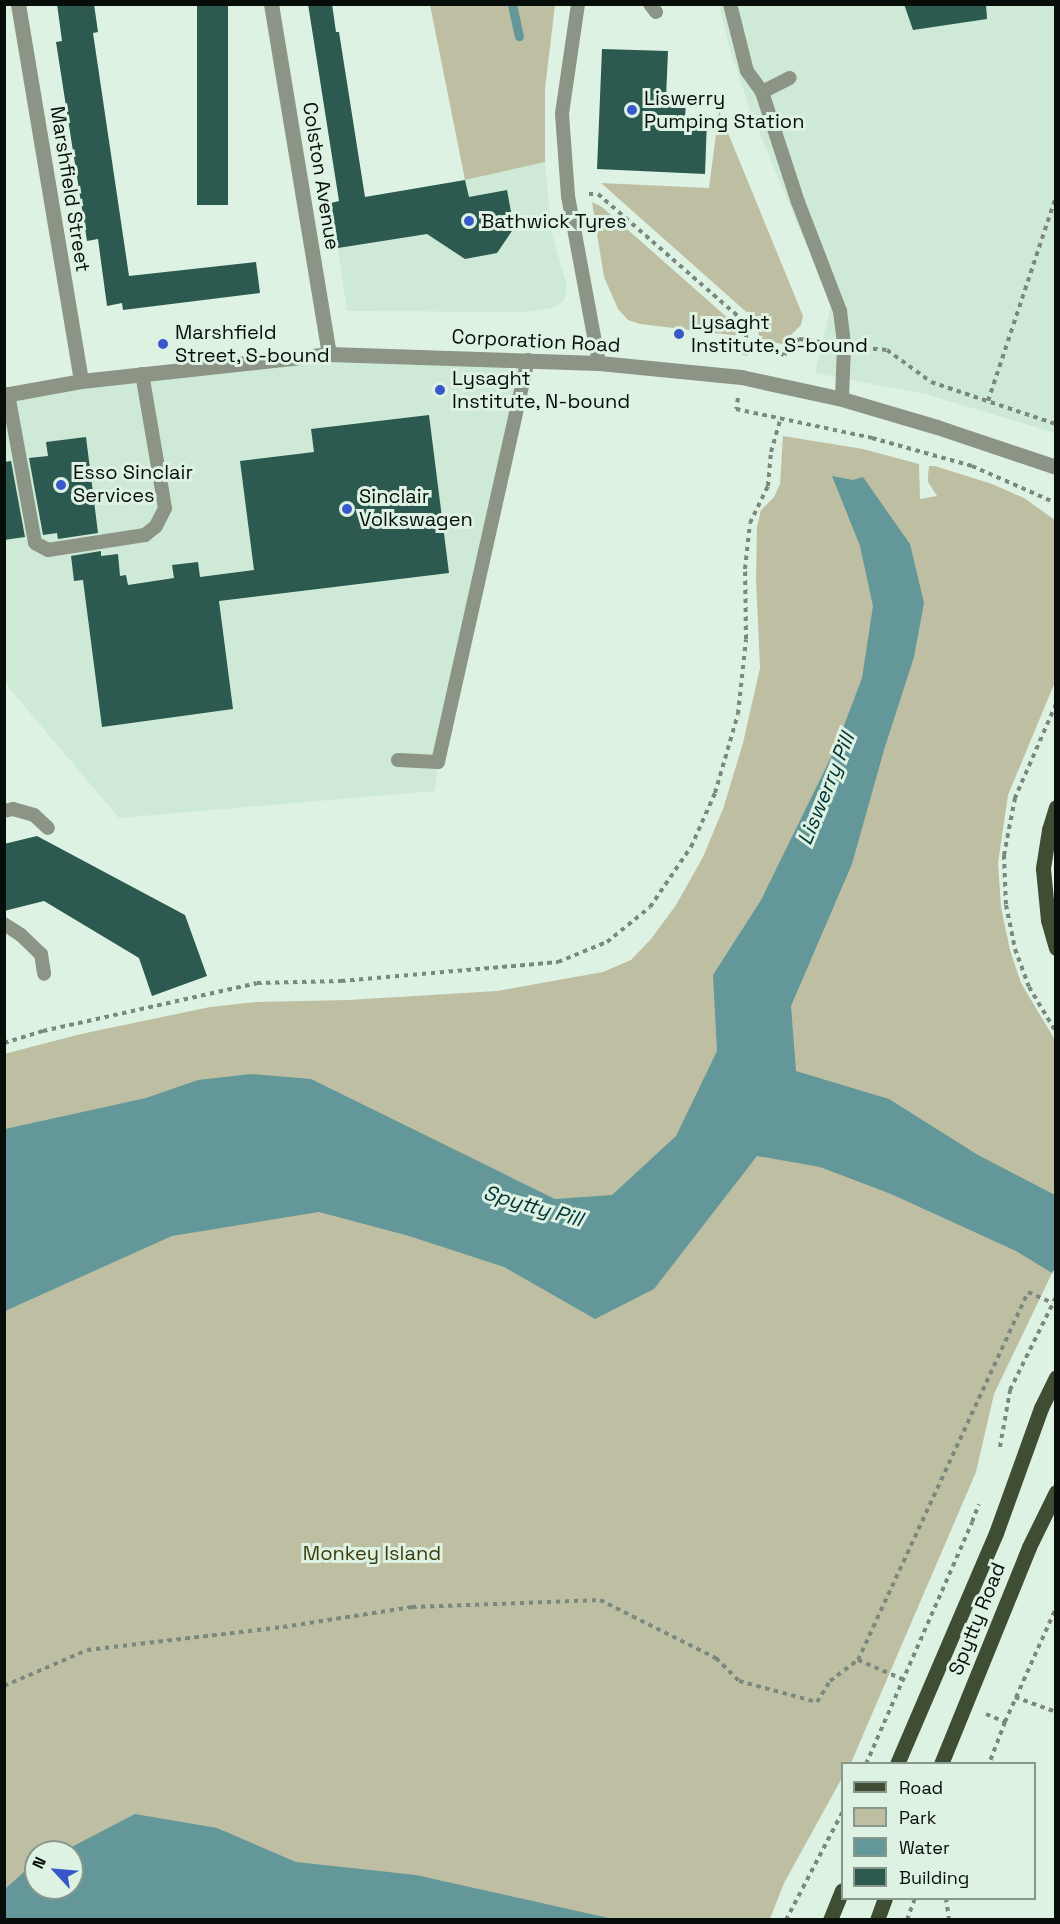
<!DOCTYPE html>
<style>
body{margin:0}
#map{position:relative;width:1060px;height:1924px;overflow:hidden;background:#def2e3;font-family:"Space Grotesk",sans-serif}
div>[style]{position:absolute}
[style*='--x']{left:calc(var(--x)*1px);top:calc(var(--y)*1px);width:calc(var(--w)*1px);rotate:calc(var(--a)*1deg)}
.built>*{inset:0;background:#ceead6}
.green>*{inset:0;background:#bebfa2}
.water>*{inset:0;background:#649799}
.stream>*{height:9px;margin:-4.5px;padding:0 4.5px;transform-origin:4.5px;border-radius:4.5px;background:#649799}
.building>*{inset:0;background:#2c5a50;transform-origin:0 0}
.path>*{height:4px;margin-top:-2px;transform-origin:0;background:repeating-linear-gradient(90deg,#7a887e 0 4.5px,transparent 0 9px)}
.service>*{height:14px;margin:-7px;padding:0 7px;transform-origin:7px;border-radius:7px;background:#8c9485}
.minor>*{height:15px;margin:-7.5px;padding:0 7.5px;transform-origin:7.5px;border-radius:7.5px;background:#8c9485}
.tertiary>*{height:15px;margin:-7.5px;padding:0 7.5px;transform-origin:7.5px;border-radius:7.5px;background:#8c9485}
.primary>*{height:15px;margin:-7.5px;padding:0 7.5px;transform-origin:7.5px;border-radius:7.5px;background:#3f4e33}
.path-bridge>*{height:4px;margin-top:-2px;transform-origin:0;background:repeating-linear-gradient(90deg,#7a887e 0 4.5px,transparent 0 9px)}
.primary-bridge>*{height:15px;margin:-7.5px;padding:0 7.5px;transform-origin:7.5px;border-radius:7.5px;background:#3f4e33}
.dots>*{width:16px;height:16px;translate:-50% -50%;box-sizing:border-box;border:3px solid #def2e3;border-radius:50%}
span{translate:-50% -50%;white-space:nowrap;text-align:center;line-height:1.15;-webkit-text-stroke:6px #def2e3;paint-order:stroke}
.poi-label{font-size:20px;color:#070e09}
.left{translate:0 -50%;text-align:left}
.street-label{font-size:20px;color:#070e09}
.park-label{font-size:20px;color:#3d3d0b}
.water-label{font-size:21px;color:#003335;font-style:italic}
.frame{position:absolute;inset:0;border:6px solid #070e09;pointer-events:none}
.legend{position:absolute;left:841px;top:1762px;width:195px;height:138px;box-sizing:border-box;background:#def2e3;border:2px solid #88978c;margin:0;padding:8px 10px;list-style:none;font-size:18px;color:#070e09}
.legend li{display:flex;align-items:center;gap:12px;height:30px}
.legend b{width:30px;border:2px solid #88978c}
.north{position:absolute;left:24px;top:1840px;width:60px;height:60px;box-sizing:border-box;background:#def2e3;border:2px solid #88978c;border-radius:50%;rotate:296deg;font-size:16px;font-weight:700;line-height:24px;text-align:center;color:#070e09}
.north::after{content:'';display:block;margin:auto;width:21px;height:27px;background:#3858c9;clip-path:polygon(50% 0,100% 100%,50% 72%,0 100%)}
</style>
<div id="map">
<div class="built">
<i style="clip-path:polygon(719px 5px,1055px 5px,1055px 433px,925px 394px,815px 373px,831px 305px,750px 110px,730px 50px)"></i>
<i style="clip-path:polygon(545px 162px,552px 234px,567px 286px,564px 301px,553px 308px,523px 312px,347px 311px,331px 203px,465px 180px)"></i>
<i style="clip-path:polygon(329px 354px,528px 360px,438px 762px,435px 791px,119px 818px,9px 688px,5px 679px,4px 395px)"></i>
</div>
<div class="green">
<i style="clip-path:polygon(430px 5px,555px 5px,545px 89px,545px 162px,465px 180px)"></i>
<i style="clip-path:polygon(719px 111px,803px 316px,801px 325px,782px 344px,761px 340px,752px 317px,601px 183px,709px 188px)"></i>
<i style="clip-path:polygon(592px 202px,602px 207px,738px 327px,740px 336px,640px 324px,628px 320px,618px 309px,604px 277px)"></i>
<i style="clip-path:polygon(evenodd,783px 436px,863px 449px,919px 464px,920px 499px,937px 496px,928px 482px,928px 476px,929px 466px,935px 466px,992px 484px,1024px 498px,1055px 520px,1055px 682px,1008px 795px,998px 863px,1001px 907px,1010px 950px,1021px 983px,1055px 1040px,1055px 1267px,994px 1394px,976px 1472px,851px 1763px,842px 1764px,842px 1778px,784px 1883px,770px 1919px,5px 1919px,4px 1054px,81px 1034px,210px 1007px,256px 1002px,348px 1000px,497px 991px,603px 972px,631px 960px,651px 939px,676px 905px,703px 857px,723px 809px,743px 743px,760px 668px,756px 579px,757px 527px,761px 510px,774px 497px,780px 484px,783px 436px,36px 1852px,72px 1852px,72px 1888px,36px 1888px,36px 1852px)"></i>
</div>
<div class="water">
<i style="clip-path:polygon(832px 476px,853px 480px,863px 477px,910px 544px,924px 603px,914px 657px,884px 750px,852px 864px,791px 1006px,796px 1071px,889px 1099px,978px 1155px,1055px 1195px,1056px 1267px,1052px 1273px,1016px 1251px,891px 1194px,820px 1167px,757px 1156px,654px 1289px,595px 1319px,504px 1267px,409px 1236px,319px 1212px,172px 1236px,5px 1311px,5px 1129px,146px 1098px,198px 1080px,251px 1074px,311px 1079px,555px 1199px,612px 1195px,676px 1136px,717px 1051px,713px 975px,761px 900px,835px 749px,862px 678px,873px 606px,860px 546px)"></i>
<i style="clip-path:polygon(135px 1814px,217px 1828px,296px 1862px,416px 1875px,613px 1919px,5px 1919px,5px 1889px,24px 1872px,36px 1866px,36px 1888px,72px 1888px,72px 1852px,62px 1852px)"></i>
</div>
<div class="stream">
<i style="--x:512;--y:4;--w:33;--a:78"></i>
</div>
<div class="building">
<i style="clip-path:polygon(57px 4px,94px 4px,98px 32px,93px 33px,129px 276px,256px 262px,260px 293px,123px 310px,122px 303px,107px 306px,98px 239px,87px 241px,56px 42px,62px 41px)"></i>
<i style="left:197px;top:4px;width:31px;height:201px"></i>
<i style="clip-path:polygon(308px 4px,332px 4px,336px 32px,339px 32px,365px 197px,465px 180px,469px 197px,507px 190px,514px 228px,497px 253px,465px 259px,427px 234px,338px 248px,331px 203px,339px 201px)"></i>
<i style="clip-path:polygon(904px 4px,986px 4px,987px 19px,913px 30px)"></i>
<i style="clip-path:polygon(602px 49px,668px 51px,666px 98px,686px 99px,685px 119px,707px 119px,705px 174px,597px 169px)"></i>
<i style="clip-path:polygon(429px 415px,449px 573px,219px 601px,233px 709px,102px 727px,83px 580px,74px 581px,71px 556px,101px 551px,101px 556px,118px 554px,120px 576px,126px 575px,128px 585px,174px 578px,172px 565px,198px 562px,200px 577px,254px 570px,240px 461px,314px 452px,311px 429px)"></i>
<i style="clip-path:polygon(86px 437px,98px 533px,58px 539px,57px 533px,43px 535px,29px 458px,48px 456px,46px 442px)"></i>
<i style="clip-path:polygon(11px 461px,25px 537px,4px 540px,4px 462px)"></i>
<i style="clip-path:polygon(37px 836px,185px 915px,207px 976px,152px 996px,139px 958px,44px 901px,4px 911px,4px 844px)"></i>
</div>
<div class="path">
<i style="--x:589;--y:194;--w:9;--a:0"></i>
<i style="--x:598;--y:194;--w:198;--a:41.1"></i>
<i style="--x:747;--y:324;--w:32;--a:94"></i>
<i style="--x:747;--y:345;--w:38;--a:15"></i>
<i style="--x:784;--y:355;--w:22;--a:-47"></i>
<i style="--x:799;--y:339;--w:22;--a:8"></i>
<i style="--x:864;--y:348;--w:23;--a:5"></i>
<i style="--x:887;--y:350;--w:54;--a:36"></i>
<i style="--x:931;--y:382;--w:132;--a:18.6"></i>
<i style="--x:738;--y:398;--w:11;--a:100"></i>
<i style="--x:736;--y:409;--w:139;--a:12"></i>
<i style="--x:872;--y:438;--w:104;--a:15.6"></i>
<i style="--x:972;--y:466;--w:92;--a:23.8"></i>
<i style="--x:988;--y:401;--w:215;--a:-71.6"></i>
<i style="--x:1056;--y:704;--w:103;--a:113.6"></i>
<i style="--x:1015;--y:798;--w:58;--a:100.9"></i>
<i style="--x:1004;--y:855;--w:50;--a:87.7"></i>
<i style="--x:1006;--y:905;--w:45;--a:78.4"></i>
<i style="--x:1015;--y:949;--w:40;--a:69.8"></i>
<i style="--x:1029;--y:987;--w:52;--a:59"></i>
<i style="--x:4;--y:1043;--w:41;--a:-17.1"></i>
<i style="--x:43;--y:1031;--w:219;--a:-12.6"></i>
<i style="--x:257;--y:983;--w:84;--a:-1.4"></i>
<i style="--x:341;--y:981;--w:218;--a:-5"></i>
<i style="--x:558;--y:962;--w:53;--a:-22.2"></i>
<i style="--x:607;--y:942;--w:55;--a:-39.1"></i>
<i style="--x:650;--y:907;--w:73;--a:-55.7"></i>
<i style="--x:691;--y:847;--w:59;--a:-66"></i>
<i style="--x:715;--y:793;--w:82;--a:-73.8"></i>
<i style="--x:738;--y:714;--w:75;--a:-83.9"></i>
<i style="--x:746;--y:639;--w:70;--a:-90.8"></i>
<i style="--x:745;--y:569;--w:46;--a:-83.8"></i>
<i style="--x:750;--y:523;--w:41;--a:-64.1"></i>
<i style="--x:768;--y:486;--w:34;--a:-85"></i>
<i style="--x:771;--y:452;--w:36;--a:-74"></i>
<i style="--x:1000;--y:1447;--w:58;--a:-80"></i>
<i style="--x:1010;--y:1390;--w:104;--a:-63.7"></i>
<i style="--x:972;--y:1522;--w:19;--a:-69"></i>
<i style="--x:858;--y:1660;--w:53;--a:23.2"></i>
<i style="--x:4;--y:1686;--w:90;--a:-23.4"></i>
<i style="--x:87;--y:1650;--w:197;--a:-6.7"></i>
<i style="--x:283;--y:1627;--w:131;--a:-8.8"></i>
<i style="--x:412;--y:1607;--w:188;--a:-2.1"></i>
<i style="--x:600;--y:1600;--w:130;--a:26.6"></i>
<i style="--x:716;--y:1658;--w:33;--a:45"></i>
<i style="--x:739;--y:1681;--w:81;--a:15.1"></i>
<i style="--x:817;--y:1702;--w:25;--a:-58"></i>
<i style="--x:830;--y:1681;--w:35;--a:-37"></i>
<i style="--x:858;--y:1660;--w:405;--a:-65.2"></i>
<i style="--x:1028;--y:1292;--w:27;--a:24"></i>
<i style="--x:1015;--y:1697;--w:44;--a:20.1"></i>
<i style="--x:986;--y:1714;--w:21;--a:23"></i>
<i style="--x:1005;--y:1722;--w:45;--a:110.9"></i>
<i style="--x:1005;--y:1722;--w:125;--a:-65.9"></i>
<i style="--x:946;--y:1898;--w:22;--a:82"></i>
<i style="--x:786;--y:1920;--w:121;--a:-62.4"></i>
<i style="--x:907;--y:1920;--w:23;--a:-70"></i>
</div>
<div class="service">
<i style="--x:578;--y:4;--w:111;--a:98.3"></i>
<i style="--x:562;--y:114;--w:82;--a:85.8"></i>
<i style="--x:568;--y:196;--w:170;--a:79.5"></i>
<i style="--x:650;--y:4;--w:10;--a:53"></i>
<i style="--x:730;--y:4;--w:69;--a:75.8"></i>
<i style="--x:747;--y:71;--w:26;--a:54"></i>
<i style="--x:762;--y:92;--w:116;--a:71.9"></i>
<i style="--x:798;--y:202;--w:117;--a:68.9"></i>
<i style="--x:840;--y:311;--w:35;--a:83"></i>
<i style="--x:844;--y:346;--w:53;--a:92.2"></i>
<i style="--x:762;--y:92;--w:31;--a:-27"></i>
<i style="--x:8;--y:394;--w:151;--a:79.7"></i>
<i style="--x:35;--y:543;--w:15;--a:28"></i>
<i style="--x:48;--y:550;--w:98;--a:-8.8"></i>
<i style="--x:145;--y:535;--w:14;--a:-39"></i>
<i style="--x:156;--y:526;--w:20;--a:-63"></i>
<i style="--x:165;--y:508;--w:136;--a:-99.7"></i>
<i style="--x:398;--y:760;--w:40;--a:2.9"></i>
<i style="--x:438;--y:762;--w:412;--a:-77.4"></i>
<i style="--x:4;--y:811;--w:9;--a:-13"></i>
<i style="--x:13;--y:809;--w:22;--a:16"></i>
<i style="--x:34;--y:815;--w:19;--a:43"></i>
<i style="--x:4;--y:924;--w:20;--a:33"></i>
<i style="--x:21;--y:935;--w:28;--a:44"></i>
<i style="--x:41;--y:954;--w:20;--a:81"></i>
</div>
<div class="minor">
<i style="--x:18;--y:4;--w:382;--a:80.5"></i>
<i style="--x:271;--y:4;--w:355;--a:80.6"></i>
</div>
<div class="tertiary">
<i style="--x:4;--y:395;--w:78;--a:-10.3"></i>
<i style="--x:81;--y:381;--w:249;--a:-6.2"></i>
<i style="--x:329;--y:354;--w:270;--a:1.9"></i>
<i style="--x:599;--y:363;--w:143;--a:5.6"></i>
<i style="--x:741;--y:377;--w:103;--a:12.3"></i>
<i style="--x:842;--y:399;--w:99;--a:16.4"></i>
<i style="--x:937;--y:427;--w:126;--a:18.6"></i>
</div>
<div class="primary">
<i style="--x:1056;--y:807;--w:24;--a:107"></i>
<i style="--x:1049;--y:830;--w:39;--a:99"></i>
<i style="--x:1043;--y:869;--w:51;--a:84.4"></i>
<i style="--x:1048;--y:920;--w:29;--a:74"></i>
<i style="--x:996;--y:1533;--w:133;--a:-70.2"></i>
<i style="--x:1041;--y:1408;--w:34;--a:-64"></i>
<i style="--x:1029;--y:1547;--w:61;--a:-63.9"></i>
<i style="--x:830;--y:1920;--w:32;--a:-68"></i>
<i style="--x:877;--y:1920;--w:23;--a:-70"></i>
</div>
<div class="path-bridge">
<i style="--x:866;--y:1764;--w:264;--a:-66.3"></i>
</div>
<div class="primary-bridge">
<i style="--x:897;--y:1764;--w:251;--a:-66.8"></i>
<i style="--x:941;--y:1764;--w:234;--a:-67.9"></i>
</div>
<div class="dots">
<i style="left:632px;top:110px;background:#3858c9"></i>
<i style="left:469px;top:221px;background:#3858c9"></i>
<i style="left:679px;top:334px;background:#3858c9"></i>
<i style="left:163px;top:344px;background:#3858c9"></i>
<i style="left:440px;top:390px;background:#3858c9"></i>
<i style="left:61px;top:485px;background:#3858c9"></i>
<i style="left:347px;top:509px;background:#3858c9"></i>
</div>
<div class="poi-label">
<span class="left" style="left:644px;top:110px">Liswerry<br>Pumping Station</span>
<span class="left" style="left:481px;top:221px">Bathwick Tyres</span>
<span class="left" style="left:691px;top:334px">Lysaght<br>Institute, S-bound</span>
<span class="left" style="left:175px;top:344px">Marshfield<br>Street, S-bound</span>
<span class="left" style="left:452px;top:390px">Lysaght<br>Institute, N-bound</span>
<span class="left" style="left:73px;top:484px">Esso Sinclair<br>Services</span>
<span class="left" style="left:359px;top:508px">Sinclair<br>Volkswagen</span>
</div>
<div class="street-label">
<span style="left:321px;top:176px;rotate:81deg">Colston Avenue</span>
<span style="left:70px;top:189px;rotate:81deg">Marshfield Street</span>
<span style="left:536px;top:341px;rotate:3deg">Corporation Road</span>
<span style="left:977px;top:1619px;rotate:-68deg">Spytty Road</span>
</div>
<div class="park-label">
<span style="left:372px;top:1553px">Monkey Island</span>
</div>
<div class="water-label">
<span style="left:826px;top:789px;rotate:-68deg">Liswerry Pill</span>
<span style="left:533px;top:1206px;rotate:16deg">Spytty Pill</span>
</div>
<div class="frame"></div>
<ul class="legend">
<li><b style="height:8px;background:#3f4e33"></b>Road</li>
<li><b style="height:16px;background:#bebfa2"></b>Park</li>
<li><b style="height:16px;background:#649799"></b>Water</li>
<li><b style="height:16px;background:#2c5a50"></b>Building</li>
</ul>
<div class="north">N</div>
</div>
